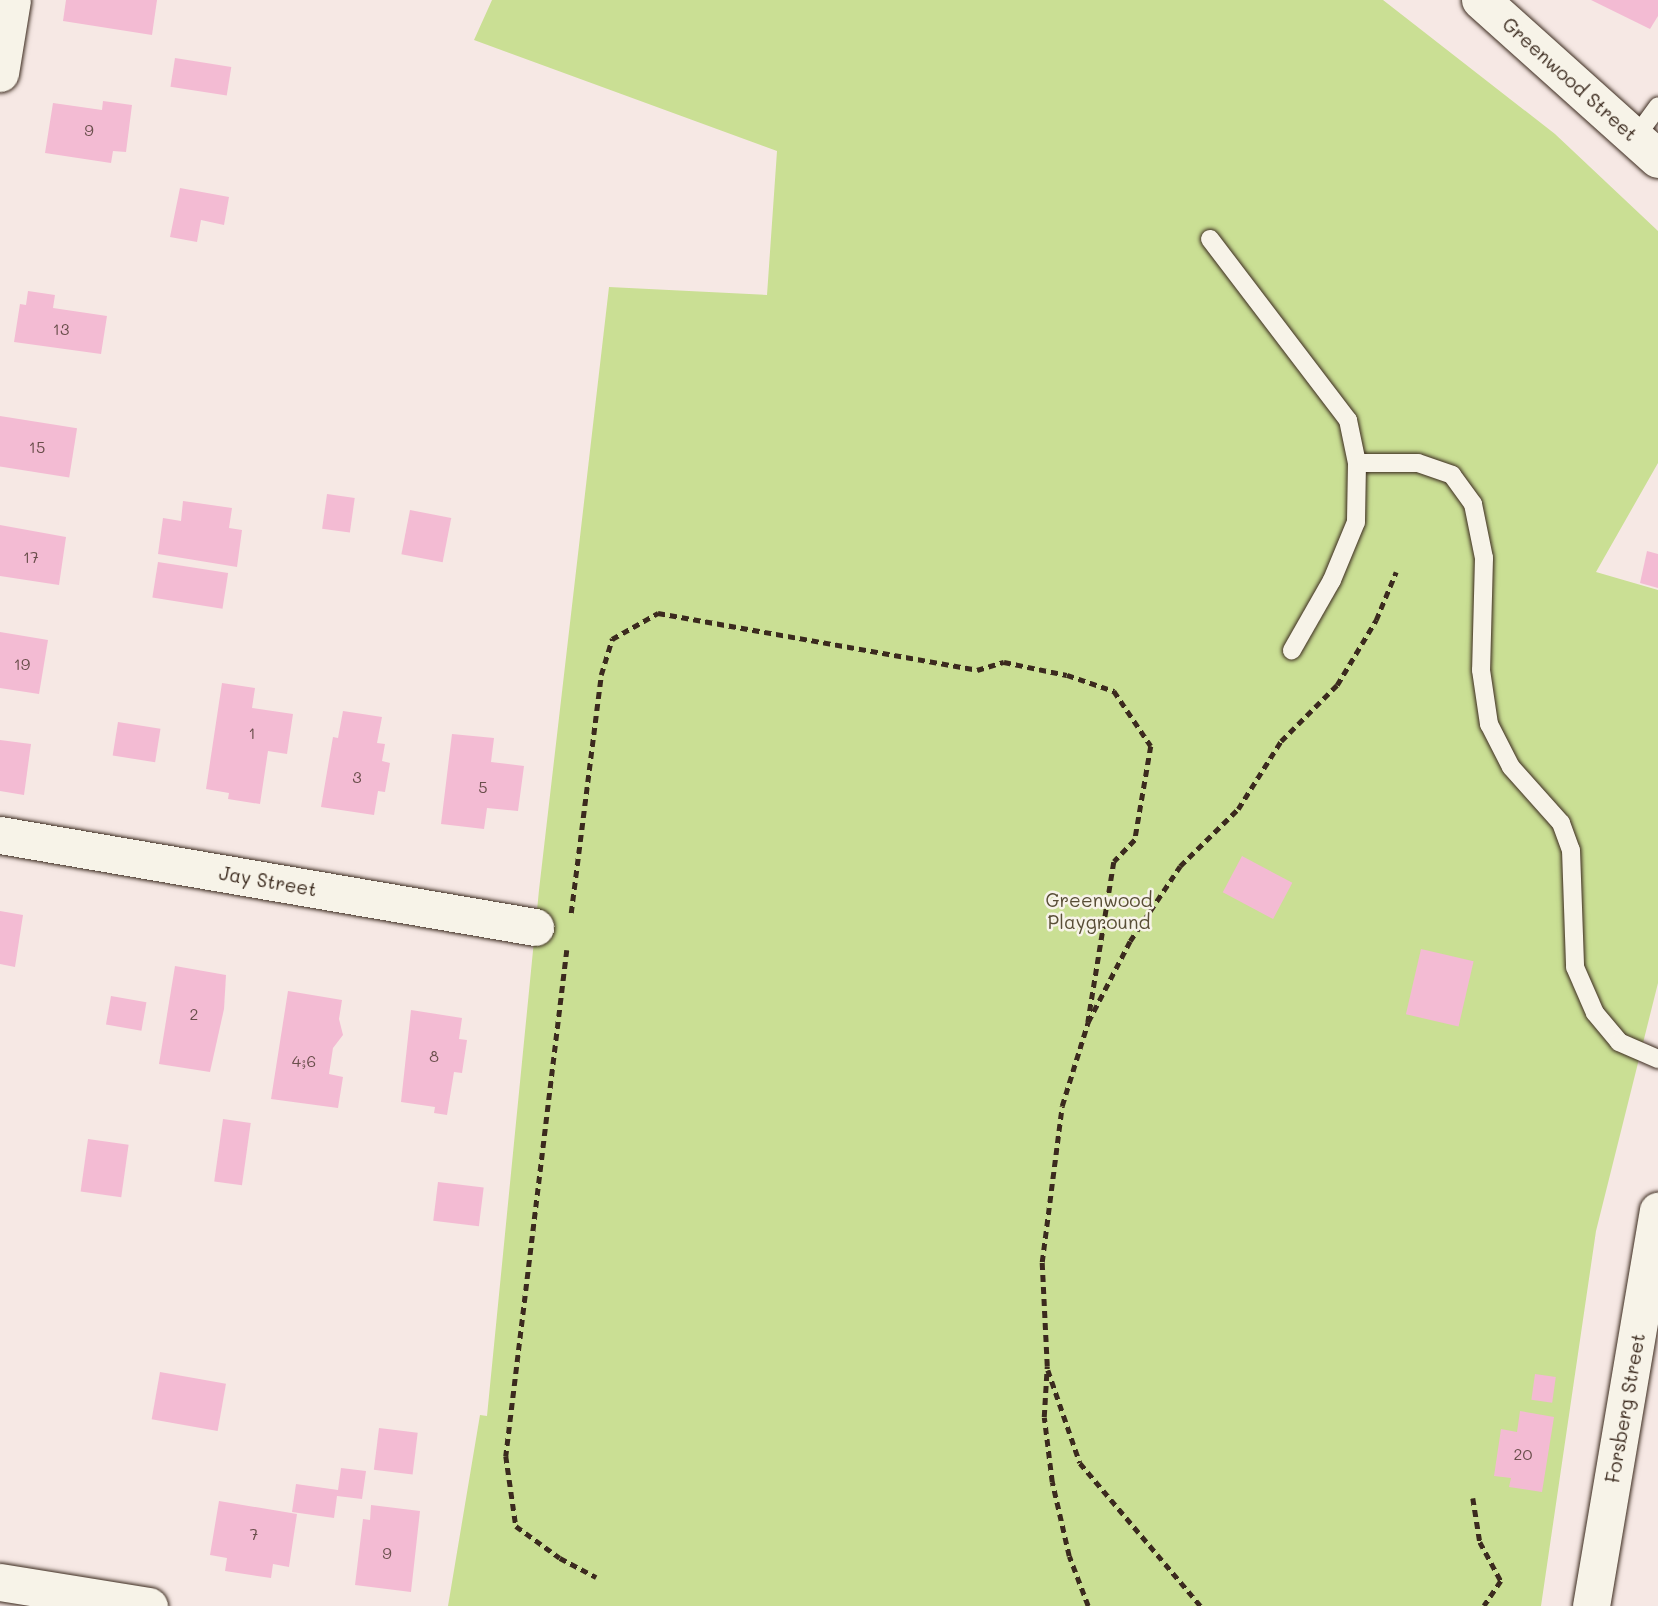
<!DOCTYPE html>
<style>
body{margin:0}
#map{position:relative;width:1658px;height:1606px;overflow:hidden;background:#f6e8e4;font-family:Mali,sans-serif}
div>[style]{position:absolute}
[style*='--x']{left:calc(var(--x)*1px);top:calc(var(--y)*1px);width:calc(var(--w)*1px);rotate:calc(var(--a)*1deg)}
.green>*{inset:0;background:#cadf94}
.building>*{inset:0;background:#f3bbd3;transform-origin:0 0}
.path>*{height:4.5px;margin-top:-2.25px;transform-origin:0;background:repeating-linear-gradient(90deg,#3b2a1e 0 7px,transparent 0 12px)}
.roads{filter:drop-shadow(0 0 2px #3b2a1e) drop-shadow(0 0 2px #3b2a1e)}
.lane>*{height:18px;margin:-9px;padding:0 9px;transform-origin:9px;border-radius:9px;background:#f7f3e8}
.street>*{height:37px;margin:-18.5px;padding:0 18.5px;transform-origin:18.5px;border-radius:18.5px;background:#f7f3e8}
.secondary>*{height:38px;margin:-19px;padding:0 19px;transform-origin:19px;border-radius:19px;background:#f7f3e8}
span{translate:-50% -50%;white-space:nowrap;text-align:center;line-height:1.15;-webkit-text-stroke:5px #f7f3e8;paint-order:stroke}
.number-label{font-size:16px;color:#694e4b}
.number-label span{-webkit-text-stroke-width:0}
.street-label{font-size:19px;color:#3b2a1e}
.park-label{font-size:19px;color:#584e36}
</style>
<div id="map">
<div class="green">
<i style="clip-path:polygon(492px 0,1383px 0,1555px 134px,1658px 231px,1658px 463px,1596px 572px,1658px 590px,1658px 983px,1596px 1231px,1541px 1606px,448px 1606px,480px 1415px,487px 1416px,539px 890px,609px 287px,767px 295px,777px 151px,474px 40px)"></i>
</div>
<div class="building">
<i style="clip-path:polygon(66px 0,157px 0,152px 35px,63px 21px)"></i>
<i style="clip-path:polygon(1591px 0,1658px 0,1658px 16px,1650px 29px)"></i>
<i style="left:175px;top:58px;width:57px;height:29px;rotate:9deg"></i>
<i style="clip-path:polygon(103px 101px,132px 105px,126px 152px,113px 151px,111px 163px,45px 153px,53px 103px,102px 110px)"></i>
<i style="clip-path:polygon(180px 188px,229px 197px,224px 225px,201px 220px,197px 242px,170px 237px)"></i>
<i style="clip-path:polygon(28px 291px,55px 295px,53px 308px,107px 316px,101px 354px,14px 342px,20px 304px,26px 305px)"></i>
<i style="left:0;top:416px;width:78px;height:50px;rotate:9deg"></i>
<i style="left:327px;top:494px;width:28px;height:35px;rotate:8deg"></i>
<i style="clip-path:polygon(183px 501px,232px 508px,229px 528px,242px 530px,237px 567px,158px 554px,163px 518px,181px 521px)"></i>
<i style="left:410px;top:510px;width:42px;height:45px;rotate:11deg"></i>
<i style="clip-path:polygon(0 525px,66px 537px,59px 585px,0 576px)"></i>
<i style="clip-path:polygon(1647px 551px,1658px 554px,1658px 588px,1640px 583px)"></i>
<i style="left:158px;top:562px;width:71px;height:36px;rotate:9deg"></i>
<i style="clip-path:polygon(0 632px,48px 640px,39px 694px,0 688px)"></i>
<i style="clip-path:polygon(222px 683px,255px 688px,252px 708px,293px 714px,287px 754px,268px 751px,260px 804px,228px 799px,229px 793px,206px 789px)"></i>
<i style="clip-path:polygon(343px 711px,382px 717px,377px 743px,385px 744px,382px 761px,390px 763px,385px 792px,378px 791px,374px 815px,321px 807px,333px 737px,338px 738px)"></i>
<i style="left:118px;top:722px;width:43px;height:34px;rotate:9deg"></i>
<i style="clip-path:polygon(452px 734px,494px 738px,491px 762px,524px 766px,518px 811px,487px 808px,484px 829px,441px 824px)"></i>
<i style="clip-path:polygon(0 740px,31px 744px,24px 795px,0 791px)"></i>
<i style="left:1242px;top:856px;width:57px;height:41px;rotate:28deg"></i>
<i style="clip-path:polygon(0 911px,23px 915px,15px 967px,0 964px)"></i>
<i style="left:1421px;top:949px;width:54px;height:67px;rotate:13deg"></i>
<i style="clip-path:polygon(175px 966px,226px 975px,224px 1009px,210px 1072px,159px 1064px)"></i>
<i style="clip-path:polygon(288px 991px,342px 1000px,339px 1019px,343px 1035px,333px 1048px,329px 1074px,343px 1077px,338px 1108px,271px 1099px)"></i>
<i style="left:111px;top:996px;width:36px;height:29px;rotate:10deg"></i>
<i style="clip-path:polygon(411px 1010px,462px 1018px,459px 1039px,467px 1040px,462px 1073px,454px 1072px,447px 1115px,434px 1113px,435px 1107px,401px 1102px)"></i>
<i style="left:223px;top:1119px;width:28px;height:63px;rotate:8deg"></i>
<i style="left:88px;top:1139px;width:41px;height:53px;rotate:8deg"></i>
<i style="left:438px;top:1182px;width:46px;height:39px;rotate:7deg"></i>
<i style="left:160px;top:1372px;width:67px;height:48px;rotate:10deg"></i>
<i style="left:1535px;top:1374px;width:21px;height:26px;rotate:8deg"></i>
<i style="clip-path:polygon(1520px 1411px,1554px 1417px,1542px 1492px,1509px 1487px,1511px 1478px,1494px 1476px,1501px 1429px,1517px 1432px)"></i>
<i style="left:379px;top:1428px;width:39px;height:42px;rotate:7deg"></i>
<i style="clip-path:polygon(341px 1468px,366px 1471px,362px 1499px,337px 1496px,334px 1518px,292px 1512px,296px 1484px,338px 1490px)"></i>
<i style="clip-path:polygon(219px 1501px,297px 1514px,289px 1567px,273px 1564px,271px 1578px,225px 1571px,227px 1558px,210px 1555px)"></i>
<i style="clip-path:polygon(371px 1505px,420px 1511px,411px 1592px,355px 1585px,363px 1519px,370px 1520px)"></i>
</div>
<div class="path">
<i style="--x:571;--y:913;--w:240;--a:-82.8"></i>
<i style="--x:601;--y:675;--w:38;--a:-73"></i>
<i style="--x:612;--y:639;--w:53;--a:-29.5"></i>
<i style="--x:658;--y:613;--w:324;--a:10.1"></i>
<i style="--x:977;--y:670;--w:28;--a:-17"></i>
<i style="--x:1004;--y:662;--w:64;--a:11.7"></i>
<i style="--x:1067;--y:675;--w:50;--a:18.8"></i>
<i style="--x:1114;--y:691;--w:66;--a:56.1"></i>
<i style="--x:1151;--y:746;--w:95;--a:99.7"></i>
<i style="--x:1135;--y:840;--w:30;--a:134"></i>
<i style="--x:1114;--y:862;--w:162;--a:99.2"></i>
<i style="--x:567;--y:950;--w:510;--a:96.87"></i>
<i style="--x:506;--y:1456;--w:71;--a:81.9"></i>
<i style="--x:516;--y:1526;--w:54;--a:36"></i>
<i style="--x:560;--y:1558;--w:41;--a:27.8"></i>
<i style="--x:1048;--y:1370;--w:98;--a:71"></i>
<i style="--x:1080;--y:1463;--w:187;--a:49.8"></i>
<i style="--x:1473;--y:1498;--w:45;--a:81"></i>
<i style="--x:1480;--y:1542;--w:44;--a:61.7"></i>
<i style="--x:1501;--y:1581;--w:30;--a:124"></i>
<i style="--x:1088;--y:1606;--w:53;--a:-110.8"></i>
<i style="--x:1069;--y:1556;--w:76;--a:-102.9"></i>
<i style="--x:1052;--y:1482;--w:65;--a:-97"></i>
<i style="--x:1044;--y:1417;--w:51;--a:-86.6"></i>
<i style="--x:1047;--y:1366;--w:104;--a:-92.8"></i>
<i style="--x:1042;--y:1262;--w:157;--a:-82.7"></i>
<i style="--x:1062;--y:1106;--w:88;--a:-72.8"></i>
<i style="--x:1088;--y:1022;--w:91;--a:-62.6"></i>
<i style="--x:1130;--y:941;--w:90;--a:-56.3"></i>
<i style="--x:1180;--y:866;--w:81;--a:-44.5"></i>
<i style="--x:1238;--y:809;--w:80;--a:-57.7"></i>
<i style="--x:1281;--y:741;--w:79;--a:-45"></i>
<i style="--x:1337;--y:685;--w:76;--a:-59"></i>
<i style="--x:1376;--y:620;--w:52;--a:-67.4"></i>
</div>
<div class="roads">
<div class="lane">
<i style="--x:1635;--y:138;--w:39;--a:-54"></i>
<i style="--x:1210;--y:239;--w:228;--a:52.7"></i>
<i style="--x:1348;--y:420;--w:44;--a:78.2"></i>
<i style="--x:1357;--y:463;--w:59;--a:91"></i>
<i style="--x:1356;--y:522;--w:63;--a:112.5"></i>
<i style="--x:1332;--y:580;--w:81;--a:119.7"></i>
<i style="--x:1357;--y:463;--w:61;--a:0"></i>
<i style="--x:1418;--y:463;--w:36;--a:19"></i>
<i style="--x:1452;--y:475;--w:36;--a:54"></i>
<i style="--x:1473;--y:504;--w:55;--a:78.5"></i>
<i style="--x:1484;--y:558;--w:112;--a:91.5"></i>
<i style="--x:1481;--y:670;--w:55;--a:81.6"></i>
<i style="--x:1489;--y:724;--w:48;--a:62.9"></i>
<i style="--x:1511;--y:767;--w:75;--a:48.2"></i>
<i style="--x:1561;--y:823;--w:29;--a:70"></i>
<i style="--x:1571;--y:850;--w:117;--a:88"></i>
<i style="--x:1575;--y:967;--w:50;--a:66.5"></i>
<i style="--x:1595;--y:1013;--w:38;--a:50"></i>
<i style="--x:1619;--y:1042;--w:43;--a:23.6"></i>
</div>
<div class="street">
<i style="--x:0;--y:73;--w:74;--a:-80.7"></i>
<i style="--x:0;--y:835;--w:543;--a:9.76"></i>
<i style="--x:0;--y:1582;--w:151;--a:9.2"></i>
<i style="--x:1591;--y:1606;--w:401;--a:-80.4"></i>
</div>
<div class="secondary">
<i style="--x:1481;--y:0;--w:238;--a:41.9"></i>
</div>
</div>
<div class="number-label">
<span style="left:89px;top:130px">9</span>
<span style="left:61px;top:329px">13</span>
<span style="left:37px;top:447px">15</span>
<span style="left:31px;top:557px">17</span>
<span style="left:22px;top:664px">19</span>
<span style="left:252px;top:733px">1</span>
<span style="left:357px;top:777px">3</span>
<span style="left:483px;top:787px">5</span>
<span style="left:194px;top:1014px">2</span>
<span style="left:434px;top:1056px">8</span>
<span style="left:304px;top:1061px">4;6</span>
<span style="left:1523px;top:1454px">20</span>
<span style="left:254px;top:1534px">7</span>
<span style="left:387px;top:1553px">9</span>
</div>
<div class="street-label">
<span style="left:1570px;top:79px;rotate:42deg">Greenwood Street</span>
<span style="left:268px;top:881px;rotate:10deg">Jay Street</span>
<span style="left:1625px;top:1408px;rotate:-80deg">Forsberg Street</span>
</div>
<div class="park-label">
<span style="left:1099px;top:911px">Greenwood<br>Playground</span>
</div>
</div>
